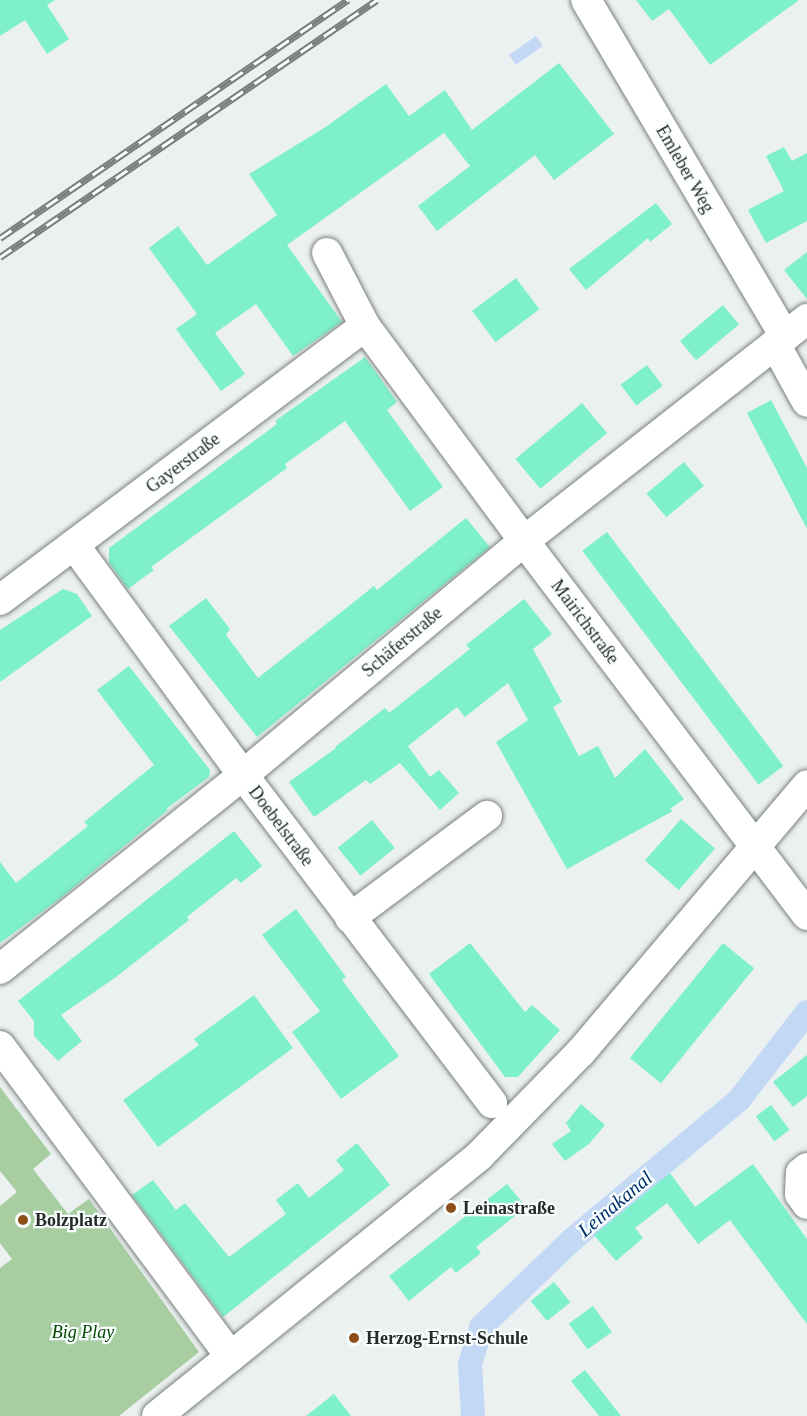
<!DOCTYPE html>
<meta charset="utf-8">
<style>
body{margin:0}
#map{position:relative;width:807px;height:1416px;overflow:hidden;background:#ebf0f1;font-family:Georgia,serif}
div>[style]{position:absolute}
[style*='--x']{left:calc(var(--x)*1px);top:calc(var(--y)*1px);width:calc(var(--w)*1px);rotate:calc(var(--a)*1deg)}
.green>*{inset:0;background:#a7cda1}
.water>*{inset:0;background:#c3d8f5;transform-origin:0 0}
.canal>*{height:24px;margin:-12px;padding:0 12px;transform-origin:12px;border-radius:12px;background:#c3d8f5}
.building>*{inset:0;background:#7ef0cc;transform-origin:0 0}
.roads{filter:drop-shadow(0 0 2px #7a7f7f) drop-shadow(0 0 2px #7a7f7f)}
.minor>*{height:30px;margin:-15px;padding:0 15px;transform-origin:15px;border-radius:15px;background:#fff}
.rail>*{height:7px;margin-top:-3.5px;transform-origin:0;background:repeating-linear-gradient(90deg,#f9fefe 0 14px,#7a7e7e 0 28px);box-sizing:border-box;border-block:2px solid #7a7e7e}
.dots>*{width:16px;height:16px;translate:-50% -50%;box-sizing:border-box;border:3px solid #f9fefe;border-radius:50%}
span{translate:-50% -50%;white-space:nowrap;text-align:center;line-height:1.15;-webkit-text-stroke:4.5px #f9fefe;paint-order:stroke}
.street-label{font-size:18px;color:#282a2a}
.poi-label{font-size:18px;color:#282a2a;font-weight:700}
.left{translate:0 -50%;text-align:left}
.park-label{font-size:18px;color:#024600;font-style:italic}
.water-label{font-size:20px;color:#002e6b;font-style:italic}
</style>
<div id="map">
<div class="green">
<i style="clip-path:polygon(0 1087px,51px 1154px,33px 1169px,68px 1214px,89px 1199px,199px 1352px,119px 1416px,0 1416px,0 1268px,12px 1259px,0 1243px,0 1206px,17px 1192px,0 1171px)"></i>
</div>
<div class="water">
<i style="left:536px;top:36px;width:12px;height:33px;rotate:55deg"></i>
</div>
<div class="canal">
<i style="--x:473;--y:1416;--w:52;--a:-93.3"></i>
<i style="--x:470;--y:1364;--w:39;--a:-73"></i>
<i style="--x:481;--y:1327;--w:126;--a:-43.7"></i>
<i style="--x:572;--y:1240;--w:218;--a:-40"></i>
<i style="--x:739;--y:1100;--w:111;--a:-52.3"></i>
</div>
<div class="building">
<i style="clip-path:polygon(0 0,55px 0,47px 5px,69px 39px,47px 54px,25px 20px,0 36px)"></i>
<i style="clip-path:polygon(636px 0,799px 0,710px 65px,669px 9px,652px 21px)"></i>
<i style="clip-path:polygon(559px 63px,614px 134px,554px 180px,535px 155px,437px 231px,418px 206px,470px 166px,444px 133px,287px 245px,342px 322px,293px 356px,256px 304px,215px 333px,245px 374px,221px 391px,176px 329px,197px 314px,149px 248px,178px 226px,207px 265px,277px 215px,249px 174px,324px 128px,386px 84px,409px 116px,445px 90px,472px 130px)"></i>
<i style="clip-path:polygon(784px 147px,792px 161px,807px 153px,807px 221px,766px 243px,748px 210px,784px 191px,766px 156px)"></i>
<i style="clip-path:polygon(656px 203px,672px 224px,650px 242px,648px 238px,586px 290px,569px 269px)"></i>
<i style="clip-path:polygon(807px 252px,807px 299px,784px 270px)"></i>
<i style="left:516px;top:278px;width:39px;height:55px;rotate:53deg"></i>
<i style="left:723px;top:305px;width:25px;height:56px;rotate:50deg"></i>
<i style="clip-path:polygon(365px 357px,397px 402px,387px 410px,443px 487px,410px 511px,345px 421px,285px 464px,287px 468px,151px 567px,154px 570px,128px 589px,109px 563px,109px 548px,277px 424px,275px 421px)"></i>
<i style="left:647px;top:365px;width:26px;height:33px;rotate:53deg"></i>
<i style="clip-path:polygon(771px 400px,807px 468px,807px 529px,747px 413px)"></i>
<i style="left:582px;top:403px;width:39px;height:87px;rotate:50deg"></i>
<i style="left:684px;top:462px;width:31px;height:49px;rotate:50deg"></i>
<i style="clip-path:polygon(466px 518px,490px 547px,257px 737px,169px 626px,206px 598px,230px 629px,226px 635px,258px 678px,374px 586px,377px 590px)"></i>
<i style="left:607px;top:532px;width:293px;height:31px;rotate:53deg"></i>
<i style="clip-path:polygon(63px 589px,77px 594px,92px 616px,0 682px,0 630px)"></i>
<i style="clip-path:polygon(524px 599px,552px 634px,533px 649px,562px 702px,553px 707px,579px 756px,598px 746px,615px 778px,645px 749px,684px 799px,670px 809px,673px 811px,567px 869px,496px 742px,528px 720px,508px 683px,465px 717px,457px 707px,408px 746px,430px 777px,439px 770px,459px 793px,440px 810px,400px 763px,370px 784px,366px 780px,314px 817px,289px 782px,336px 748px,335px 747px,385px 708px,389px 713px,470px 649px,466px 645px)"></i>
<i style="clip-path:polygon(129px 666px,210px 770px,209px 777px,166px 809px,168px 810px,62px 897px,0 943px,0 862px,16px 883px,88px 826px,84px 822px,154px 765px,97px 690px)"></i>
<i style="left:681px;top:819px;width:45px;height:55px;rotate:41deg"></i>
<i style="left:372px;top:820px;width:36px;height:44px;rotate:51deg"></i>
<i style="clip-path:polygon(234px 831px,262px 866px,241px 883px,236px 878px,187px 917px,189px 920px,116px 977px,61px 1015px,82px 1041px,58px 1061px,34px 1036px,34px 1021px,18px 1001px)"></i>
<i style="clip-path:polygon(296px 909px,346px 977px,342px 980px,399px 1056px,341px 1099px,292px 1032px,320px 1011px,262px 935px)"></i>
<i style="clip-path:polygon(470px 943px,525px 1012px,532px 1005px,560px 1030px,518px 1077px,505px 1077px,429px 974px)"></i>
<i style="left:723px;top:943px;width:40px;height:148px;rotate:39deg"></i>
<i style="clip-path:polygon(254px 995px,293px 1048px,158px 1147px,123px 1100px,199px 1045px,194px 1039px)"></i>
<i style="clip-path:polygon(807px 1055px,807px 1096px,793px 1107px,773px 1082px)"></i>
<i style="clip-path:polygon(581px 1104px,605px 1125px,589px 1144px,565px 1161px,552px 1144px,571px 1131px,566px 1123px)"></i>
<i style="left:771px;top:1105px;width:31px;height:19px;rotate:53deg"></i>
<i style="clip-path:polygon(357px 1143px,390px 1185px,223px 1317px,132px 1195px,153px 1180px,176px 1210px,185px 1203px,229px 1257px,286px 1214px,276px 1200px,298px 1183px,309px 1198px,344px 1170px,336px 1160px)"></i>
<i style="clip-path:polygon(753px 1164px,807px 1239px,807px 1324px,730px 1220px,698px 1244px,667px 1203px,635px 1228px,643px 1238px,616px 1261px,594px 1235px,670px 1173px,695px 1207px)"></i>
<i style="clip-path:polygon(507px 1184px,526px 1207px,476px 1247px,481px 1253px,456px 1273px,451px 1267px,409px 1301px,389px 1276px)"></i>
<i style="left:554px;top:1282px;width:26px;height:30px;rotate:51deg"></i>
<i style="left:593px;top:1306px;width:32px;height:30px;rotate:54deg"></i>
<i style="clip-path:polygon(585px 1370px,621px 1416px,599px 1416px,571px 1381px)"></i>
<i style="clip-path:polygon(334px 1394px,351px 1416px,306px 1416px)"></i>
</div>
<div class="roads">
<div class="minor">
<i style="--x:586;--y:0;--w:391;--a:59.4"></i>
<i style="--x:327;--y:253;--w:82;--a:62.5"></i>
<i style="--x:365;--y:326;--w:267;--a:53.5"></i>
<i style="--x:524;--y:541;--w:469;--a:52.9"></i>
<i style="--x:775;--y:344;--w:66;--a:61.1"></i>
<i style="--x:74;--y:545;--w:285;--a:53.7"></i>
<i style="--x:243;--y:775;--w:412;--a:52.8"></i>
<i style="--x:0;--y:600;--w:456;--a:-36.9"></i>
<i style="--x:350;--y:918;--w:171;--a:-36.7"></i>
<i style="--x:0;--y:969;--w:311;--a:-38.6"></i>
<i style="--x:243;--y:775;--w:366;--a:-39.8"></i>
<i style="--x:524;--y:541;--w:360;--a:-38.1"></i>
<i style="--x:0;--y:1046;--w:387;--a:53.4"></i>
<i style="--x:807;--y:1168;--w:8;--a:140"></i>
<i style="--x:801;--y:1173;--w:21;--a:93"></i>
<i style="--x:800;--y:1194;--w:12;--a:55"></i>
<i style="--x:157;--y:1416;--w:415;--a:-38.9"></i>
<i style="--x:480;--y:1155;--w:143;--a:-45.6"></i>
<i style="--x:580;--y:1053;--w:351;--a:-49.7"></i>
</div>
</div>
<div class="rail">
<i style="--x:0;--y:238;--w:422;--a:-34.4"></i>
<i style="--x:0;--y:257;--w:456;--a:-34.3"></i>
</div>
<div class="dots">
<i style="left:451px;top:1208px;background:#8e4e18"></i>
<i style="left:23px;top:1220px;background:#8e4e18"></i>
<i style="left:354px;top:1338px;background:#8e4e18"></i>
</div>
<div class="street-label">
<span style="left:685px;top:169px;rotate:60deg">Emleber Weg</span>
<span style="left:183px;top:463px;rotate:-37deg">Gayerstraße</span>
<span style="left:585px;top:622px;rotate:53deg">Mairichstraße</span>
<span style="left:402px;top:642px;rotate:-40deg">Schäferstraße</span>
<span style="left:281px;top:826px;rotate:53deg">Doebelstraße</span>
</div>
<div class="poi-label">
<span class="left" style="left:463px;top:1208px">Leinastraße</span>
<span class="left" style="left:35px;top:1220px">Bolzplatz</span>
<span class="left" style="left:366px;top:1338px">Herzog-Ernst-Schule</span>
</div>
<div class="park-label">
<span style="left:83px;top:1332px">Big Play</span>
</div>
<div class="water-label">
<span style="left:615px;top:1204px;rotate:-40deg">Leinakanal</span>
</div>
</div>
